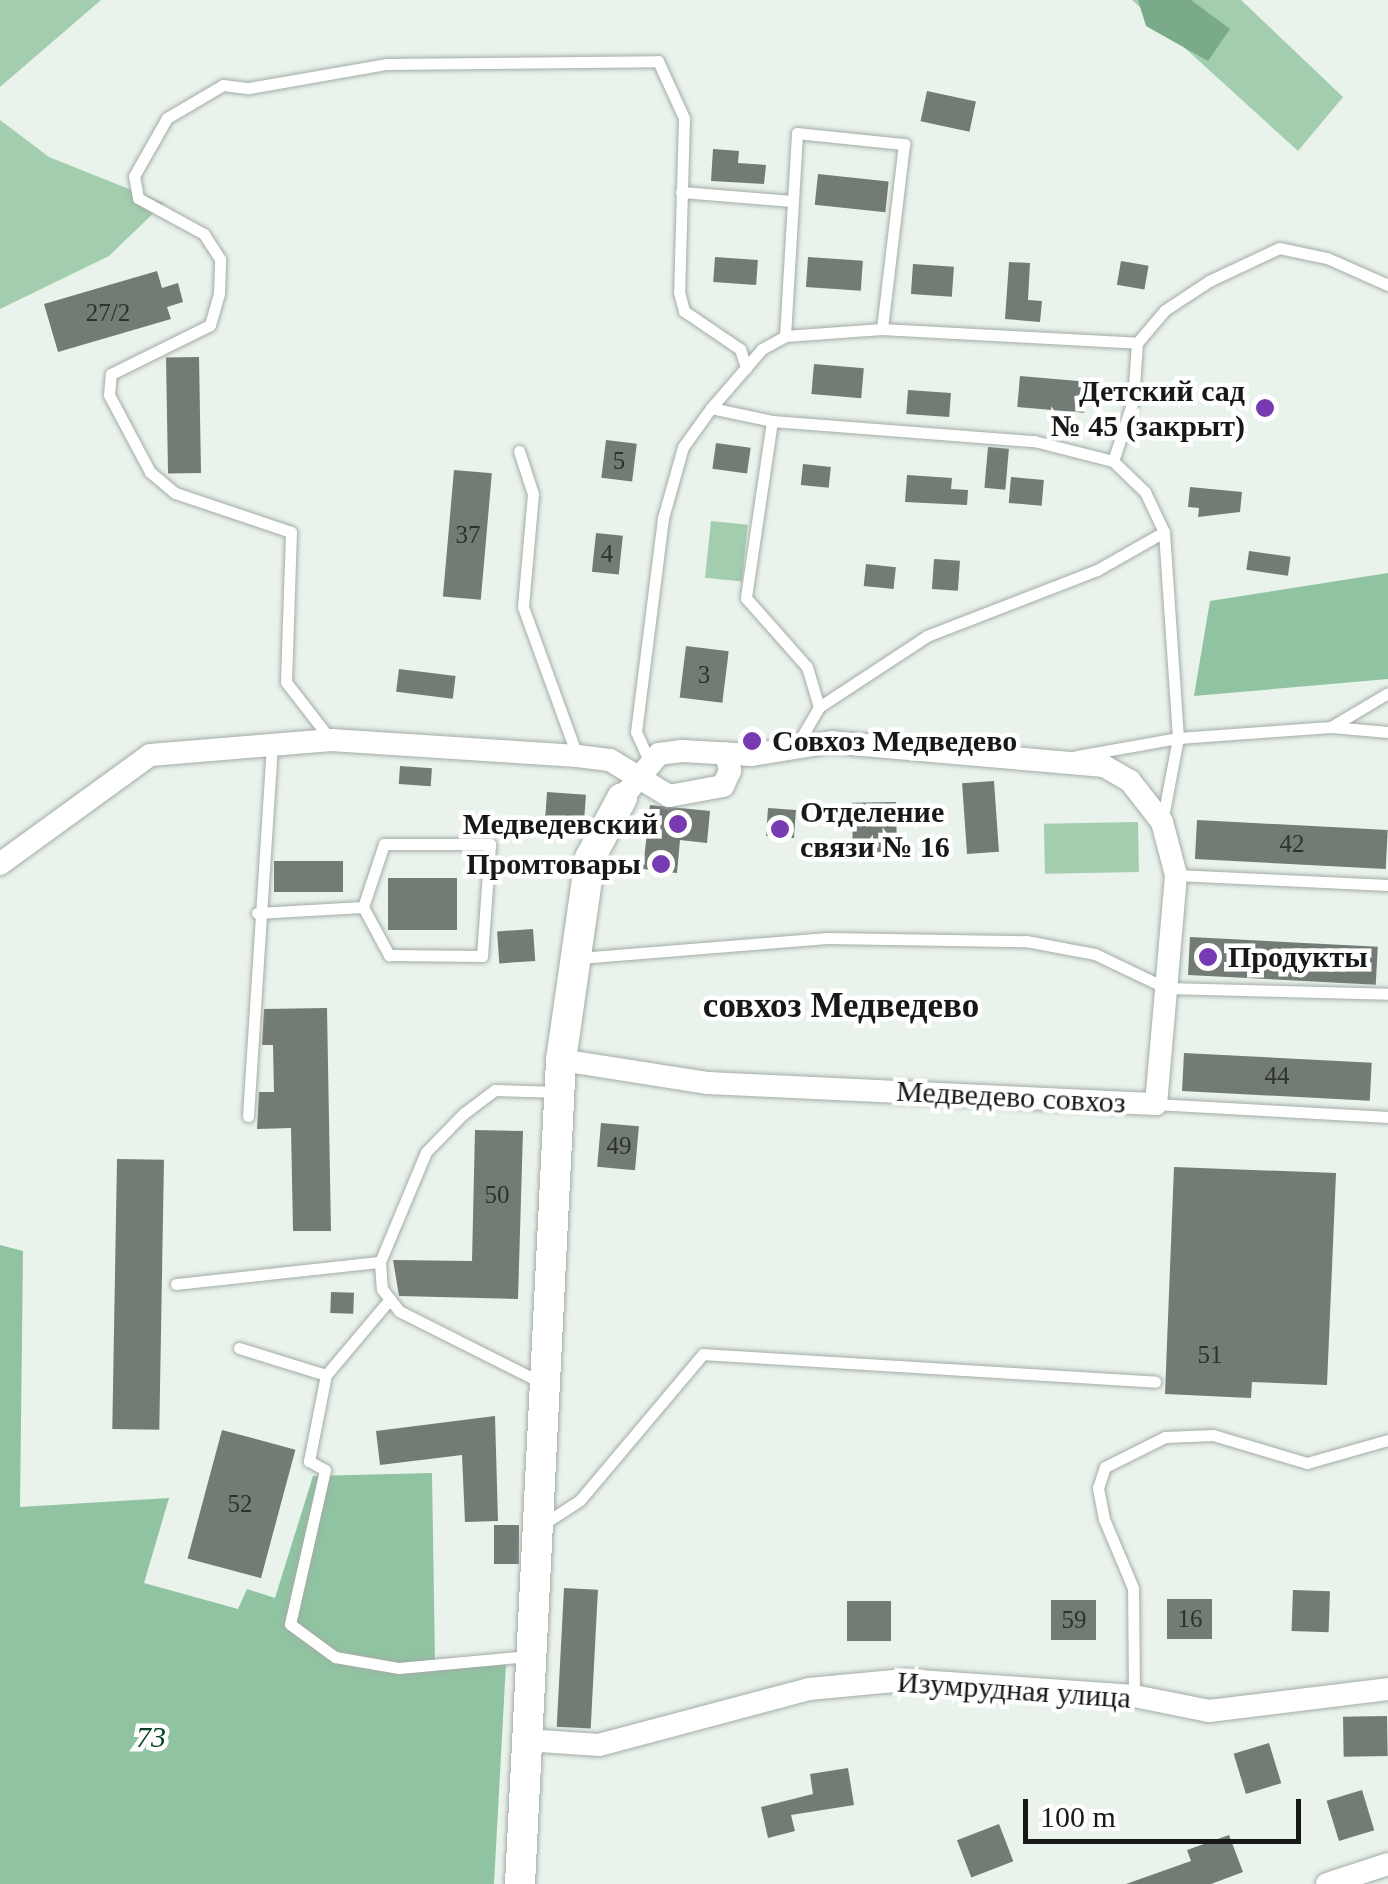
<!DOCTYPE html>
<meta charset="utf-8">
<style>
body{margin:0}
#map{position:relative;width:1388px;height:1884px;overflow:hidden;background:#e9f2eb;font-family:Georgia,serif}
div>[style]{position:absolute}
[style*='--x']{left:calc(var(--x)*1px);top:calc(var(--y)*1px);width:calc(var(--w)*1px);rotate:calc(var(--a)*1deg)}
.green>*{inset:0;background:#a2cdaf;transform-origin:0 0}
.forest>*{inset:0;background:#90c3a1}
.water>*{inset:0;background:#79ab8a}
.building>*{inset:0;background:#737b75;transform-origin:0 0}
.roads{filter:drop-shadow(0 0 2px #a3aca6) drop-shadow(0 0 2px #a3aca6)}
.lane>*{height:11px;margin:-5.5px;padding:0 5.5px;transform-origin:5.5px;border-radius:5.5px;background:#fff}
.street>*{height:22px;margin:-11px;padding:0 11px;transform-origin:11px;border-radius:11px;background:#fff}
.secondary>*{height:30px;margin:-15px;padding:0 15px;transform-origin:15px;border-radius:15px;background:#fff}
.dots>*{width:28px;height:28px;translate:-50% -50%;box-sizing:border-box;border:5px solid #fff;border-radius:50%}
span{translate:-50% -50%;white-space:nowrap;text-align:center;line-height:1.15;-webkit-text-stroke:9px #fff;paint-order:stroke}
.number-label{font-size:25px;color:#2d322e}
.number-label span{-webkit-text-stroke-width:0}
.poi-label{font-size:30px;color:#161917;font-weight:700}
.right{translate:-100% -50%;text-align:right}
.left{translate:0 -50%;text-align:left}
.street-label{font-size:30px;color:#161917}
.park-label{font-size:30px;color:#014222;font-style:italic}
.quarter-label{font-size:35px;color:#161917;font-weight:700}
.scale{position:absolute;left:1023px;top:1799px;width:278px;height:45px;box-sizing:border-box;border:5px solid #161917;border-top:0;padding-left:12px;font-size:30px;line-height:35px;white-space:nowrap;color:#161917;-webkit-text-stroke:8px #fff;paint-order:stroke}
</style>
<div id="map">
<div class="green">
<i style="clip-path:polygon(0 0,101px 0,0 87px)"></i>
<i style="clip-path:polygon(1132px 0,1241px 0,1343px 97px,1298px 151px)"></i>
<i style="clip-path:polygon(0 120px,49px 157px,164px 203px,109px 256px,0 309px)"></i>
<i style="left:711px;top:521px;width:37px;height:57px;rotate:6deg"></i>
<i style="left:1138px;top:822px;width:50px;height:94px;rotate:89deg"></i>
</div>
<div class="forest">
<i style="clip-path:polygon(1388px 573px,1388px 679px,1194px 696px,1210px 601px)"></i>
<i style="clip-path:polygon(0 1245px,23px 1251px,20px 1507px,169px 1498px,144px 1583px,238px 1609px,247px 1589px,275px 1598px,313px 1476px,432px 1473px,435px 1663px,506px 1663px,494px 1884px,0 1884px)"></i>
</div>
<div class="water">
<i style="clip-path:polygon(1138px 0,1191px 0,1230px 29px,1208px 61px,1146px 26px)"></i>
</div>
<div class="building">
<i style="left:927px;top:91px;width:50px;height:31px;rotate:12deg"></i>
<i style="clip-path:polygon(713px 149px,739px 151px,738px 163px,766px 165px,764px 184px,711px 181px)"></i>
<i style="left:818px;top:174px;width:71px;height:31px;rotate:6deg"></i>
<i style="left:715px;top:257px;width:43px;height:25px;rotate:4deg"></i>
<i style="left:808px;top:257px;width:55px;height:30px;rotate:4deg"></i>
<i style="left:1121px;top:261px;width:28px;height:24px;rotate:10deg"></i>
<i style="clip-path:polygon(1009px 262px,1030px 263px,1028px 300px,1042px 301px,1040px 322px,1005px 319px)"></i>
<i style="left:913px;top:264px;width:41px;height:30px;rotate:4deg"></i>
<i style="clip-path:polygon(157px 271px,162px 288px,178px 283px,183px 302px,167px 307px,171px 319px,58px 352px,44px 304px)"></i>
<i style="left:199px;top:357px;width:116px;height:33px;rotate:89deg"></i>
<i style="left:814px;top:364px;width:50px;height:30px;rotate:5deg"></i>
<i style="left:1020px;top:376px;width:67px;height:31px;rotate:5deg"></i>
<i style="left:908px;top:390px;width:43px;height:24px;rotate:4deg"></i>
<i style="left:606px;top:440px;width:31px;height:38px;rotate:7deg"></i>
<i style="left:716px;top:443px;width:35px;height:26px;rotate:8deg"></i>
<i style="left:988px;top:447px;width:21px;height:41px;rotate:5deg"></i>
<i style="left:803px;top:464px;width:28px;height:21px;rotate:6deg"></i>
<i style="left:454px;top:470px;width:38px;height:127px;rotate:5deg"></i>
<i style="clip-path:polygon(907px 475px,952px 478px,951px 489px,968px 490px,967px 505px,905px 502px)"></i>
<i style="left:1011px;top:477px;width:33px;height:26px;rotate:5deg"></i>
<i style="clip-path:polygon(1190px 487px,1242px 492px,1240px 512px,1198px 517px,1199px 508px,1188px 507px)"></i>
<i style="left:596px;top:533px;width:27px;height:39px;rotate:6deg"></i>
<i style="left:1249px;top:551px;width:42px;height:19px;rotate:8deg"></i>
<i style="left:934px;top:559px;width:26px;height:30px;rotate:4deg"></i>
<i style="left:866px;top:564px;width:30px;height:22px;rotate:6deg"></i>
<i style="left:686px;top:646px;width:43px;height:52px;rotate:7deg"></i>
<i style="left:399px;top:669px;width:57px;height:23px;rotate:7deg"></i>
<i style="left:400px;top:766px;width:32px;height:18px;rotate:4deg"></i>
<i style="left:994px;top:781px;width:71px;height:32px;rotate:86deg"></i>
<i style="left:547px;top:792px;width:39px;height:24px;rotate:4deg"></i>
<i style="left:896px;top:802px;width:53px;height:44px;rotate:89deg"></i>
<i style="clip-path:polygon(650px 805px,710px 811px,707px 843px,680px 840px,677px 873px,643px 869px)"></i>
<i style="left:768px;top:808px;width:28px;height:28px;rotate:4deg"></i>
<i style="left:1197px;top:820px;width:191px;height:39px;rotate:3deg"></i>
<i style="left:343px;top:861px;width:31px;height:69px;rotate:90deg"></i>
<i style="left:388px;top:878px;width:69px;height:52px"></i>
<i style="left:533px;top:929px;width:32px;height:36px;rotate:86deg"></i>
<i style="left:1190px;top:937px;width:188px;height:38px;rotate:3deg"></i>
<i style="clip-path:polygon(327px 1008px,331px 1231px,293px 1231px,291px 1128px,257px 1129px,259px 1092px,274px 1092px,273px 1045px,262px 1045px,264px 1009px)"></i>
<i style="left:1184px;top:1053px;width:188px;height:38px;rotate:3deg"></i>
<i style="left:601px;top:1123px;width:38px;height:44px;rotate:5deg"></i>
<i style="clip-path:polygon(475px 1130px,523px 1131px,518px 1299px,399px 1296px,393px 1260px,472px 1261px)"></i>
<i style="left:117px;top:1159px;width:47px;height:270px;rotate:1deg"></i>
<i style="clip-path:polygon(1174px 1167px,1336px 1173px,1327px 1385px,1252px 1382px,1251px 1398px,1165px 1394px)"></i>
<i style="left:331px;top:1292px;width:23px;height:21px;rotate:2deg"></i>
<i style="clip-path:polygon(495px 1416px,498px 1521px,465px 1522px,462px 1455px,380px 1465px,376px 1431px)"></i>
<i style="left:222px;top:1430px;width:76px;height:133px;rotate:15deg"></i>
<i style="left:494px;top:1525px;width:25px;height:39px"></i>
<i style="left:564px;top:1588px;width:34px;height:139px;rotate:3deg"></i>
<i style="left:1293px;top:1590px;width:37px;height:41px;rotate:2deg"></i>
<i style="left:1212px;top:1599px;width:40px;height:45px;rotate:90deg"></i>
<i style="left:1051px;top:1600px;width:45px;height:40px"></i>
<i style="left:847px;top:1601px;width:44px;height:40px"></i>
<i style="left:1387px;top:1716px;width:40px;height:44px;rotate:89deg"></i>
<i style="left:1269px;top:1743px;width:42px;height:37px;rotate:73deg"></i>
<i style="clip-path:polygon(848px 1768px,854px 1805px,791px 1815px,795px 1831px,768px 1838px,761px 1807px,813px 1794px,810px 1774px)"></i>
<i style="left:1362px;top:1790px;width:42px;height:37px;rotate:73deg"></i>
<i style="left:999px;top:1824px;width:40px;height:45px;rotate:69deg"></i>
<i style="clip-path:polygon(1229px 1835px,1243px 1872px,1211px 1884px,1126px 1884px,1191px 1861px,1187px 1850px)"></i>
</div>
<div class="roads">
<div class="lane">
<i style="--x:681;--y:192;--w:112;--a:4.6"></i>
<i style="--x:785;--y:336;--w:203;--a:-86.6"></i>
<i style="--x:797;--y:133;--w:108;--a:5.9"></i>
<i style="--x:904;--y:144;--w:186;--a:96.8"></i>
<i style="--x:711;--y:408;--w:78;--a:-49.2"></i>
<i style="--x:762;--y:349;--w:26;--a:-29"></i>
<i style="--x:785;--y:336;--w:97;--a:-4.1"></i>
<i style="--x:882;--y:329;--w:255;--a:3.1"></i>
<i style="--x:772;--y:421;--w:179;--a:98.4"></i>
<i style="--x:746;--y:598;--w:92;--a:48.5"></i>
<i style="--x:807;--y:667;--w:42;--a:73.3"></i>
<i style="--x:519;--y:451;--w:45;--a:72"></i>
<i style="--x:533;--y:494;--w:113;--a:95.1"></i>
<i style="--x:523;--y:607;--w:158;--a:70"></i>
<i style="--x:1113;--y:461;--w:63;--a:-71.6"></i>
<i style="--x:1133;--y:401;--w:58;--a:-86.1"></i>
<i style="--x:1137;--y:343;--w:43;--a:-49.7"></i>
<i style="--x:1165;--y:310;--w:53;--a:-33.4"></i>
<i style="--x:1209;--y:281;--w:77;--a:-25.2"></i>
<i style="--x:1279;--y:248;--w:49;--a:11.8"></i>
<i style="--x:1327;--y:258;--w:67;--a:23.9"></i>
<i style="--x:1331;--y:727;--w:66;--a:-30.8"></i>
<i style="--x:331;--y:740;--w:73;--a:-127.8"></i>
<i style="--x:286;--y:682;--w:150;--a:-88.1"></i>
<i style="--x:291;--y:532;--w:122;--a:-161.4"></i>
<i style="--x:175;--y:493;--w:33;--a:-140"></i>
<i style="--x:150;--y:472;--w:87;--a:-118"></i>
<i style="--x:109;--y:395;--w:21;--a:-85"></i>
<i style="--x:111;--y:374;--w:110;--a:-26.3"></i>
<i style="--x:210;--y:325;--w:33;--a:-74"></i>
<i style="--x:219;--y:293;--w:34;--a:-88"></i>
<i style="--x:220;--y:259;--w:30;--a:-123"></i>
<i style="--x:204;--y:234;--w:75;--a:-151.4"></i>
<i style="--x:138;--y:198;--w:22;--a:-100"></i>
<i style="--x:134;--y:176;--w:67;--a:-60.4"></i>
<i style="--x:167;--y:118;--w:65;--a:-30.5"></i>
<i style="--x:223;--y:85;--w:26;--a:7"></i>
<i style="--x:249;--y:88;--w:140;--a:-9.9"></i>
<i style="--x:387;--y:64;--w:271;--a:-0.6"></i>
<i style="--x:658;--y:61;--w:63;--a:65.5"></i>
<i style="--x:684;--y:118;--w:174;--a:91.6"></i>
<i style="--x:679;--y:292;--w:20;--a:75"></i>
<i style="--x:684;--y:311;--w:68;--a:34.2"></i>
<i style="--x:740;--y:349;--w:20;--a:72"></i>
<i style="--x:797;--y:745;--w:44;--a:-59.9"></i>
<i style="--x:819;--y:707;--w:129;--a:-33.3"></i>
<i style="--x:927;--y:636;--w:182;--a:-21.2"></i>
<i style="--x:1097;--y:570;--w:77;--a:-29.6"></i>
<i style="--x:1077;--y:756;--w:103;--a:-10.1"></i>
<i style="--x:1178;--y:738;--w:153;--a:-4.1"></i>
<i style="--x:1331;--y:727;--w:57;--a:5"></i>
<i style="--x:650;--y:763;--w:34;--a:-114"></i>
<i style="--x:636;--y:732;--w:216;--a:-82.8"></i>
<i style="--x:663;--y:518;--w:74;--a:-74.3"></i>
<i style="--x:683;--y:447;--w:48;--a:-54.3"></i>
<i style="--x:711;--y:408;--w:62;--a:12"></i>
<i style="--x:772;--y:421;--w:263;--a:4.4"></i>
<i style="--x:1034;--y:441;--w:81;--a:14.2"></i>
<i style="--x:1113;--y:461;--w:45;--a:44.1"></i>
<i style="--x:1145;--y:492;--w:44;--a:64.6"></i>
<i style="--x:1164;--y:532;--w:206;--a:86.1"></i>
<i style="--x:1178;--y:738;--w:86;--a:100.8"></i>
<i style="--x:1176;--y:875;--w:212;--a:2.7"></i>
<i style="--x:257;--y:913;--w:106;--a:-3.2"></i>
<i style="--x:363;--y:907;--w:55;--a:61.6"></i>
<i style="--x:389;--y:955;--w:93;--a:0.6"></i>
<i style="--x:482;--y:956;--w:112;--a:-85.9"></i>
<i style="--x:490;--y:844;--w:106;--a:180"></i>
<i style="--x:384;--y:844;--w:66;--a:108.4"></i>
<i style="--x:579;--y:958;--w:249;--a:-4.6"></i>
<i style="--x:827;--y:938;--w:199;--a:0.9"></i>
<i style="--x:1026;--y:941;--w:70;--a:10.7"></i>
<i style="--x:1095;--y:954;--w:79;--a:25.6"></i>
<i style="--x:1166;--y:988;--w:222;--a:1.5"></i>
<i style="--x:1156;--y:1104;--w:232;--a:3.2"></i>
<i style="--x:248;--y:1116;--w:374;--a:-86.3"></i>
<i style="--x:380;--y:1262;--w:27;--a:86"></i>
<i style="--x:382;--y:1289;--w:28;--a:52"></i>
<i style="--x:399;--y:1311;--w:160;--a:26.7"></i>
<i style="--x:176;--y:1284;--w:205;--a:-6.2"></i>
<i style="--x:380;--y:1262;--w:119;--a:-67.3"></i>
<i style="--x:426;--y:1152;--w:53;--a:-45.8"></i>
<i style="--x:463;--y:1114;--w:40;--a:-37"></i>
<i style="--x:495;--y:1090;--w:63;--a:1.8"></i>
<i style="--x:239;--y:1348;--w:91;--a:17.2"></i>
<i style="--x:326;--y:1375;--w:88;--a:101.2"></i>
<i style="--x:309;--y:1461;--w:18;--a:29"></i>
<i style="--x:325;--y:1470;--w:158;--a:102.8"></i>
<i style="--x:290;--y:1624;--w:56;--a:36.3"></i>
<i style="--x:335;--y:1657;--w:65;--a:9.8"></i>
<i style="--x:399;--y:1668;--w:130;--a:-5.3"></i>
<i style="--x:326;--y:1375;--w:99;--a:-49.9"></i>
<i style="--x:542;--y:1525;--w:45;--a:-33.3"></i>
<i style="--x:580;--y:1500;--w:191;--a:-49.9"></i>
<i style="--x:703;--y:1354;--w:453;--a:3.5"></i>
<i style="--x:1134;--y:1696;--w:108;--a:-90.5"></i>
<i style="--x:1133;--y:1588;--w:75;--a:-112.8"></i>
<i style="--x:1104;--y:1519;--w:32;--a:-101"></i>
<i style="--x:1098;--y:1488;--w:22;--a:-72"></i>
<i style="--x:1105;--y:1467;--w:67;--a:-26.6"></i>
<i style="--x:1165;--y:1437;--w:48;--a:-2.4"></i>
<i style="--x:1213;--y:1435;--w:98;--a:16.6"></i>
<i style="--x:1307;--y:1463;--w:84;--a:-15.9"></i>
</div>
<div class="street">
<i style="--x:0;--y:864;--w:185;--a:-36"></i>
<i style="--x:150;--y:755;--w:182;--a:-4.7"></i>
<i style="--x:331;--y:740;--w:247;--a:3.7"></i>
<i style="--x:577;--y:756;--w:33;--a:7"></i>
<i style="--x:610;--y:760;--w:69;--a:31.4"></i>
<i style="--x:669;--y:796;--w:55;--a:-10.5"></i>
<i style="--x:723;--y:786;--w:17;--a:-65"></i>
<i style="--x:730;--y:771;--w:18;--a:-103"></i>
<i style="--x:561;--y:1060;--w:149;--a:8.9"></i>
<i style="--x:708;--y:1083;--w:448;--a:2.7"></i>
<i style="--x:1156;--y:1104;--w:230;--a:-85"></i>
<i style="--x:1176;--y:875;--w:55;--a:-104.8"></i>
<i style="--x:1162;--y:822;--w:52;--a:-128"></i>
<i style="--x:1130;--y:781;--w:30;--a:-150"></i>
<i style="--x:1104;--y:766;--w:273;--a:-175"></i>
<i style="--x:832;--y:742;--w:81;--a:170.8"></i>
<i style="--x:752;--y:755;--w:70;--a:-176.7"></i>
<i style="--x:682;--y:751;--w:23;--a:173"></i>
<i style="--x:659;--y:754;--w:57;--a:130.1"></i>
<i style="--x:525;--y:1740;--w:74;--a:3.9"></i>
<i style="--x:599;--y:1745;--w:217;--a:-14.9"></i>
<i style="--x:809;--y:1689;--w:96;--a:-5.4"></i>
<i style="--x:905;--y:1680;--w:230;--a:4"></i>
<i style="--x:1134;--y:1696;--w:76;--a:11.3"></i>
<i style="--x:1209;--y:1711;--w:180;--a:-7"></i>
<i style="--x:1327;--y:1884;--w:64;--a:-18.2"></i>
</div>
<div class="secondary">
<i style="--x:520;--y:1884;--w:825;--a:-87.15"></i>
<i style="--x:561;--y:1060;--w:204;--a:-81.8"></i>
<i style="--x:590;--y:858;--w:68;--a:-61.9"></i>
</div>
</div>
<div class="dots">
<i style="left:1265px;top:408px;background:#783ab0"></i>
<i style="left:752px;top:741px;background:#783ab0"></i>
<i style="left:678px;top:824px;background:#783ab0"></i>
<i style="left:780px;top:829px;background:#783ab0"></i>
<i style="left:661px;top:864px;background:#783ab0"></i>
<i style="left:1208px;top:957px;background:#783ab0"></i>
</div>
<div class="number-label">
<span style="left:108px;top:313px">27/2</span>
<span style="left:619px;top:461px">5</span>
<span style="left:468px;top:535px">37</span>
<span style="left:607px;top:554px">4</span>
<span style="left:704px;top:675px">3</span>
<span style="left:1292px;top:844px">42</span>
<span style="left:1277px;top:1076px">44</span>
<span style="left:619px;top:1146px">49</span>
<span style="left:497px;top:1195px">50</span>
<span style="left:1210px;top:1355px">51</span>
<span style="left:240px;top:1504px">52</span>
<span style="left:1190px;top:1619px">16</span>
<span style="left:1074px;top:1620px">59</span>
</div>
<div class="poi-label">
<span class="right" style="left:1245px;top:408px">Детский сад<br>№ 45 (закрыт)</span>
<span class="left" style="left:772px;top:741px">Совхоз Медведево</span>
<span class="left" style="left:800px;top:829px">Отделение<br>связи № 16</span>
<span class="right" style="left:658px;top:824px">Медведевский</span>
<span class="right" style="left:641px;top:864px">Промтовары</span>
<span class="left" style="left:1228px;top:957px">Продукты</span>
</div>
<div class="street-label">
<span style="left:1011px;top:1097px;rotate:3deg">Медведево совхоз</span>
<span style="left:1014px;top:1690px;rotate:4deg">Изумрудная улица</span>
</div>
<div class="park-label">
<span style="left:151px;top:1737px">73</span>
</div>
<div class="quarter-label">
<span style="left:841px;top:1006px">совхоз Медведево</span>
</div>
<div class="scale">100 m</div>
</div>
